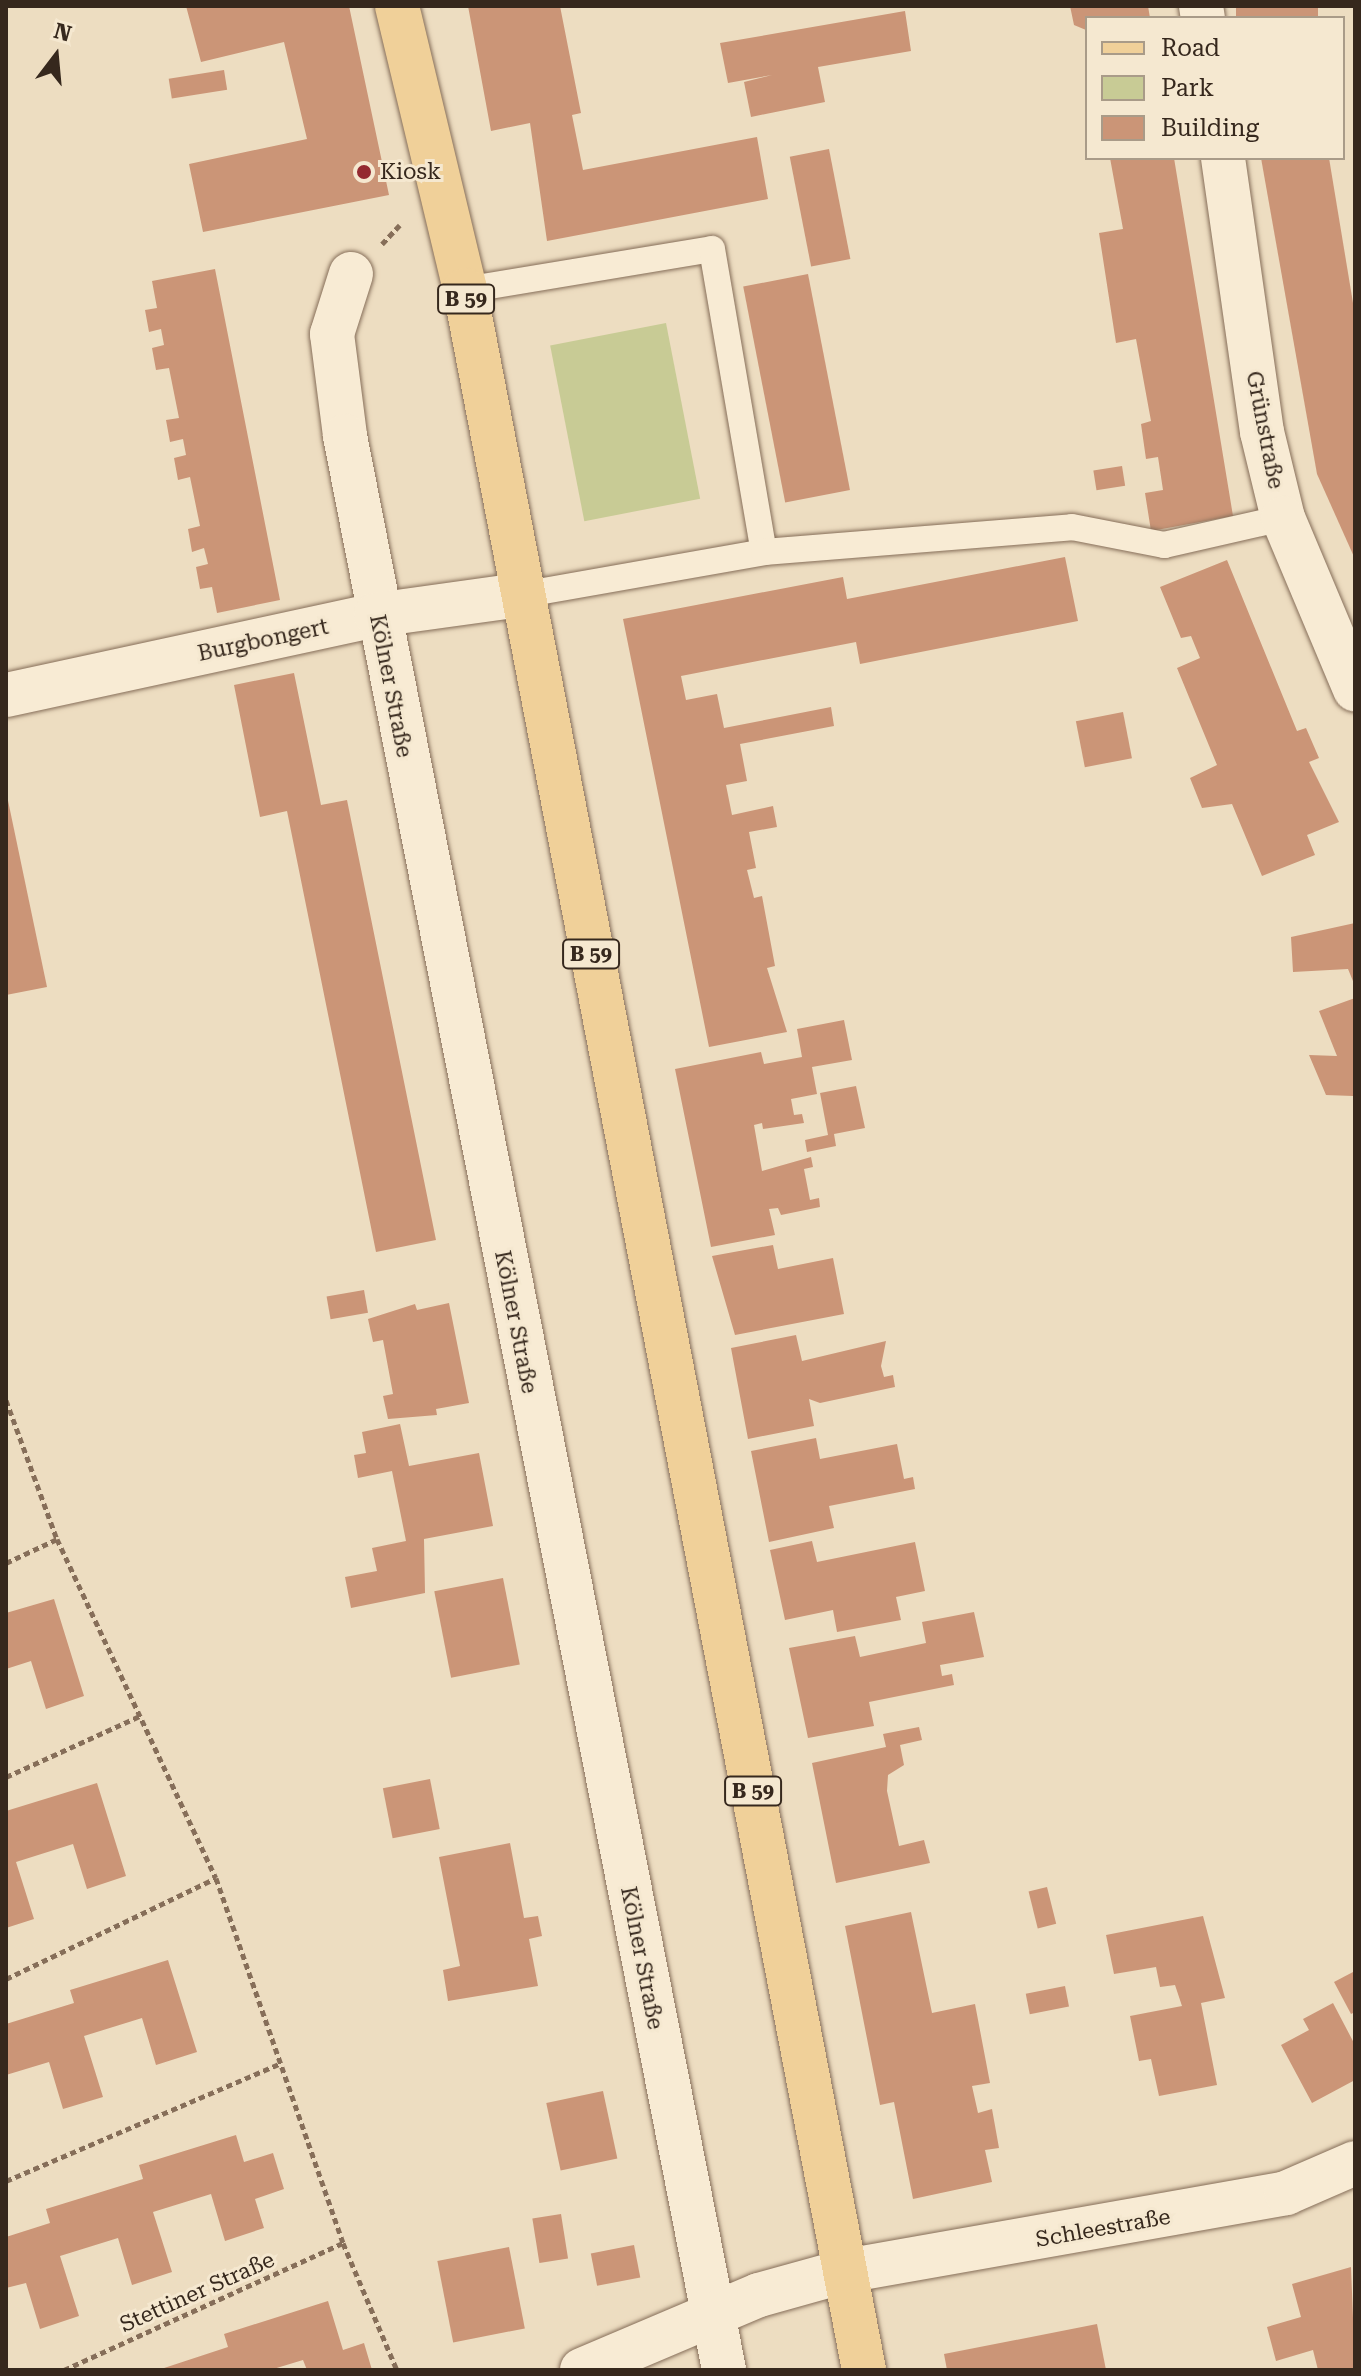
<!DOCTYPE html>
<meta charset="utf-8">
<style>
body{margin:0}
#map{position:relative;width:1361px;height:2376px;overflow:hidden;background:#edddc1;font-family:"Roboto Serif",serif}
div>[style]{position:absolute}
[style*='--x']{left:calc(var(--x)*1px);top:calc(var(--y)*1px);width:calc(var(--w)*1px);rotate:calc(var(--a)*1deg)}
.green>*{inset:0;background:#c8cb95;transform-origin:0 0}
.building>*{inset:0;background:#cb9577;transform-origin:0 0}
.path>*{height:5px;margin-top:-2.5px;transform-origin:0;background:repeating-linear-gradient(90deg,#866e59 0 6px,transparent 0 10px)}
.roads{filter:drop-shadow(0 0 2px #866e59) drop-shadow(0 0 2px #866e59)}
.service>*{height:26px;margin:-13px;padding:0 13px;transform-origin:13px;border-radius:13px;background:#f8ebd4}
.minor>*{height:44px;margin:-22px;padding:0 22px;transform-origin:22px;border-radius:22px;background:#f8ebd4}
.primary>*{height:44px;margin:-22px;padding:0 22px;transform-origin:22px;border-radius:22px;background:#f0d099}
.dots>*{width:22px;height:22px;translate:-50% -50%;box-sizing:border-box;border:4px solid #f5e8d0;border-radius:50%}
span{translate:-50% -50%;white-space:nowrap;text-align:center;line-height:1.15;-webkit-text-stroke:6px #f5e8d0;paint-order:stroke}
.shield-label span{padding:2px 6px;background:#f5e8d0;border:2px solid;border-radius:6px;-webkit-text-stroke-width:0}
.shield-label{font-size:20px;color:#36281d;font-weight:700}
.poi-label{font-size:22px;color:#36281d}
.left{translate:0 -50%;text-align:left}
.street-label{font-size:22px;color:#36281d}
.frame{position:absolute;inset:0;border:8px solid #36281d;pointer-events:none}
.legend{position:absolute;left:1085px;top:16px;width:260px;height:144px;box-sizing:border-box;background:#f5e8d0;border:2px solid #a99b88;margin:0;padding:10px 14px;list-style:none;font-size:24px;color:#36281d}
.legend li{display:flex;align-items:center;gap:16px;height:40px}
.legend b{width:40px;border:2px solid #a99b88}
.north{position:absolute;left:16px;top:16px;width:80px;height:80px;-webkit-text-stroke:6px #f5e8d0;paint-order:stroke;rotate:16deg;font-size:22px;font-weight:700;line-height:32px;text-align:center;color:#36281d}
.north::after{content:'';display:block;margin:auto;width:28px;height:36px;background:#36281d;clip-path:polygon(50% 0,100% 100%,50% 72%,0 100%)}
</style>
<div id="map">
<div class="green">
<i style="left:666px;top:323px;width:179px;height:118px;rotate:79deg"></i>
</div>
<div class="building">
<i style="clip-path:polygon(186px 6px,349px 6px,389px 195px,203px 232px,189px 164px,307px 139px,284px 42px,201px 62px)"></i>
<i style="clip-path:polygon(468px 6px,560px 6px,581px 113px,572px 115px,583px 170px,757px 137px,768px 199px,547px 241px,530px 123px,491px 131px)"></i>
<i style="clip-path:polygon(1070px 6px,1148px 6px,1150px 18px,1087px 18px,1086px 30px,1074px 25px)"></i>
<i style="left:1236px;top:6px;width:82px;height:12px"></i>
<i style="clip-path:polygon(905px 11px,911px 51px,818px 67px,825px 102px,751px 117px,744px 82px,772px 75px,728px 83px,720px 43px)"></i>
<i style="left:224px;top:70px;width:20px;height:56px;rotate:81deg"></i>
<i style="left:829px;top:149px;width:112px;height:40px;rotate:79deg"></i>
<i style="clip-path:polygon(1110px 158px,1174px 158px,1233px 516px,1151px 531px,1145px 493px,1163px 490px,1158px 457px,1146px 459px,1141px 424px,1151px 421px,1136px 339px,1116px 343px,1099px 233px,1123px 229px)"></i>
<i style="clip-path:polygon(1261px 158px,1329px 158px,1355px 315px,1355px 559px,1317px 474px)"></i>
<i style="clip-path:polygon(215px 269px,280px 600px,217px 613px,212px 587px,200px 589px,196px 567px,208px 564px,204px 548px,192px 552px,188px 529px,200px 526px,190px 477px,178px 480px,174px 458px,186px 455px,183px 439px,170px 442px,166px 420px,179px 418px,169px 368px,156px 370px,152px 348px,164px 345px,161px 329px,149px 332px,145px 310px,157px 308px,152px 281px)"></i>
<i style="left:808px;top:274px;width:220px;height:66px;rotate:79deg"></i>
<i style="left:1122px;top:466px;width:20px;height:29px;rotate:81deg"></i>
<i style="clip-path:polygon(1065px 557px,1078px 621px,860px 664px,856px 642px,681px 676px,686px 700px,717px 694px,724px 728px,831px 707px,834px 726px,740px 744px,747px 781px,726px 785px,732px 815px,773px 806px,777px 827px,749px 832px,756px 868px,747px 870px,754px 898px,762px 896px,775px 966px,767px 968px,787px 1032px,709px 1047px,623px 619px,843px 577px,847px 599px)"></i>
<i style="clip-path:polygon(1227px 560px,1297px 731px,1306px 728px,1319px 758px,1309px 762px,1339px 822px,1307px 835px,1315px 855px,1262px 876px,1232px 804px,1202px 808px,1190px 778px,1217px 765px,1177px 668px,1200px 658px,1191px 636px,1181px 638px,1160px 587px)"></i>
<i style="clip-path:polygon(294px 673px,321px 805px,347px 800px,436px 1240px,376px 1252px,287px 811px,260px 817px,234px 685px)"></i>
<i style="left:1123px;top:712px;width:47px;height:48px;rotate:79deg"></i>
<i style="clip-path:polygon(6px 791px,47px 987px,6px 995px)"></i>
<i style="clip-path:polygon(1355px 923px,1355px 986px,1348px 969px,1293px 972px,1291px 937px)"></i>
<i style="clip-path:polygon(1355px 998px,1355px 1102px,1353px 1096px,1326px 1095px,1309px 1055px,1337px 1056px,1319px 1011px)"></i>
<i style="clip-path:polygon(844px 1020px,852px 1060px,812px 1067px,817px 1094px,791px 1099px,794px 1115px,802px 1114px,804px 1123px,763px 1129px,762px 1123px,754px 1125px,762px 1171px,811px 1157px,813px 1167px,804px 1169px,810px 1200px,819px 1198px,820px 1207px,781px 1215px,778px 1208px,769px 1209px,775px 1235px,711px 1247px,675px 1069px,761px 1052px,764px 1064px,802px 1057px,797px 1029px)"></i>
<i style="clip-path:polygon(856px 1086px,865px 1128px,834px 1134px,836px 1146px,807px 1152px,805px 1140px,828px 1135px,820px 1093px)"></i>
<i style="clip-path:polygon(773px 1245px,778px 1269px,833px 1258px,844px 1314px,735px 1335px,712px 1256px)"></i>
<i style="left:364px;top:1290px;width:23px;height:38px;rotate:80deg"></i>
<i style="clip-path:polygon(449px 1303px,469px 1403px,436px 1409px,437px 1415px,388px 1419px,383px 1396px,393px 1394px,383px 1340px,373px 1342px,368px 1319px,415px 1304px,417px 1310px)"></i>
<i style="clip-path:polygon(796px 1335px,802px 1361px,886px 1341px,881px 1366px,884px 1377px,893px 1375px,895px 1387px,820px 1403px,809px 1399px,814px 1426px,748px 1439px,731px 1348px)"></i>
<i style="clip-path:polygon(400px 1424px,409px 1466px,479px 1453px,493px 1526px,424px 1539px,425px 1593px,351px 1608px,345px 1577px,377px 1571px,372px 1548px,406px 1541px,392px 1471px,358px 1478px,354px 1455px,366px 1453px,362px 1432px)"></i>
<i style="clip-path:polygon(816px 1438px,820px 1459px,897px 1444px,904px 1479px,913px 1477px,915px 1489px,829px 1506px,834px 1528px,769px 1542px,751px 1451px)"></i>
<i style="clip-path:polygon(812px 1541px,817px 1562px,915px 1542px,925px 1591px,896px 1597px,901px 1620px,837px 1632px,833px 1610px,785px 1620px,770px 1550px)"></i>
<i style="left:503px;top:1578px;width:88px;height:70px;rotate:79deg"></i>
<i style="clip-path:polygon(54px 1599px,84px 1696px,46px 1709px,31px 1661px,6px 1669px,6px 1613px)"></i>
<i style="clip-path:polygon(974px 1612px,984px 1657px,940px 1665px,942px 1676px,952px 1674px,954px 1685px,869px 1702px,874px 1726px,808px 1738px,789px 1648px,855px 1636px,860px 1657px,926px 1643px,922px 1622px)"></i>
<i style="clip-path:polygon(919px 1727px,922px 1740px,900px 1745px,904px 1765px,888px 1775px,887px 1791px,899px 1846px,924px 1840px,930px 1863px,836px 1883px,812px 1763px,886px 1747px,883px 1734px)"></i>
<i style="left:430px;top:1779px;width:51px;height:48px;rotate:79deg"></i>
<i style="clip-path:polygon(97px 1783px,126px 1876px,87px 1889px,73px 1844px,16px 1862px,34px 1919px,6px 1928px,6px 1811px)"></i>
<i style="clip-path:polygon(510px 1843px,524px 1918px,538px 1916px,542px 1936px,529px 1939px,538px 1986px,448px 2001px,443px 1970px,460px 1966px,439px 1857px)"></i>
<i style="left:1047px;top:1887px;width:38px;height:19px;rotate:76deg"></i>
<i style="clip-path:polygon(911px 1912px,932px 2013px,975px 2004px,990px 2083px,972px 2086px,978px 2113px,992px 2109px,999px 2148px,985px 2150px,992px 2182px,913px 2199px,894px 2102px,880px 2105px,845px 1926px)"></i>
<i style="clip-path:polygon(1203px 1916px,1225px 1998px,1201px 2003px,1217px 2085px,1159px 2096px,1151px 2059px,1139px 2061px,1130px 2016px,1182px 2006px,1175px 1985px,1160px 1987px,1156px 1967px,1114px 1974px,1106px 1935px)"></i>
<i style="clip-path:polygon(168px 1960px,197px 2052px,156px 2065px,142px 2018px,84px 2036px,103px 2097px,63px 2109px,49px 2062px,6px 2075px,6px 2024px,74px 2003px,70px 1990px)"></i>
<i style="clip-path:polygon(1353px 1972px,1355px 2012px,1351px 2014px,1334px 1982px)"></i>
<i style="left:1065px;top:1986px;width:21px;height:40px;rotate:79deg"></i>
<i style="clip-path:polygon(1333px 2003px,1355px 2045px,1355px 2080px,1312px 2103px,1281px 2045px,1309px 2030px,1303px 2019px)"></i>
<i style="left:603px;top:2091px;width:69px;height:58px;rotate:78deg"></i>
<i style="clip-path:polygon(236px 2135px,244px 2162px,273px 2153px,284px 2189px,255px 2199px,264px 2228px,225px 2241px,211px 2194px,153px 2212px,172px 2272px,132px 2285px,118px 2238px,60px 2256px,79px 2316px,40px 2329px,26px 2283px,6px 2288px,6px 2237px,50px 2223px,46px 2209px,143px 2179px,139px 2165px)"></i>
<i style="left:561px;top:2214px;width:45px;height:29px;rotate:81deg"></i>
<i style="left:634px;top:2245px;width:33px;height:44px;rotate:79deg"></i>
<i style="left:509px;top:2247px;width:83px;height:73px;rotate:79deg"></i>
<i style="clip-path:polygon(1351px 2267px,1355px 2368px,1318px 2370px,1313px 2350px,1276px 2361px,1267px 2327px,1301px 2317px,1292px 2284px)"></i>
<i style="clip-path:polygon(328px 2301px,343px 2350px,364px 2343px,372px 2370px,307px 2370px,303px 2360px,270px 2370px,158px 2370px,228px 2347px,224px 2334px)"></i>
<i style="clip-path:polygon(1097px 2324px,1106px 2370px,947px 2370px,944px 2354px)"></i>
</div>
<div class="path">
<i style="--x:382;--y:244;--w:26;--a:-47"></i>
<i style="--x:6;--y:1400;--w:148;--a:69.9"></i>
<i style="--x:57;--y:1539;--w:374;--a:64.9"></i>
<i style="--x:216;--y:1878;--w:386;--a:70.8"></i>
<i style="--x:343;--y:2243;--w:138;--a:67"></i>
<i style="--x:6;--y:1563;--w:56;--a:-25.2"></i>
<i style="--x:6;--y:1777;--w:147;--a:-24.5"></i>
<i style="--x:6;--y:1979;--w:233;--a:-25.7"></i>
<i style="--x:6;--y:2181;--w:297;--a:-23.2"></i>
<i style="--x:64;--y:2370;--w:307;--a:-24.5"></i>
</div>
<div class="roads">
<div class="service">
<i style="--x:465;--y:290;--w:250;--a:-9.4"></i>
<i style="--x:712;--y:249;--w:307;--a:80.3"></i>
<i style="--x:521;--y:595;--w:247;--a:-10"></i>
<i style="--x:764;--y:552;--w:309;--a:-4.6"></i>
<i style="--x:1072;--y:527;--w:94;--a:11.1"></i>
<i style="--x:1164;--y:545;--w:122;--a:-12.8"></i>
</div>
<div class="minor">
<i style="--x:1201;--y:6;--w:12;--a:81"></i>
<i style="--x:1223;--y:158;--w:277;--a:81.9"></i>
<i style="--x:1262;--y:432;--w:89;--a:76.3"></i>
<i style="--x:1283;--y:518;--w:186;--a:67.2"></i>
<i style="--x:351;--y:274;--w:63;--a:107.6"></i>
<i style="--x:332;--y:334;--w:103;--a:82.7"></i>
<i style="--x:345;--y:436;--w:1971;--a:78.91"></i>
<i style="--x:6;--y:695;--w:379;--a:-12.2"></i>
<i style="--x:376;--y:615;--w:146;--a:-7.9"></i>
<i style="--x:582;--y:2370;--w:192;--a:-23"></i>
<i style="--x:759;--y:2295;--w:89;--a:-15.6"></i>
<i style="--x:845;--y:2271;--w:448;--a:-10"></i>
<i style="--x:1286;--y:2193;--w:75;--a:-23.5"></i>
</div>
<div class="primary">
<i style="--x:397;--y:6;--w:292;--a:76.5"></i>
<i style="--x:465;--y:290;--w:2118;--a:79.14"></i>
</div>
</div>
<div class="dots">
<i style="left:364px;top:172px;background:#942a31"></i>
</div>
<div class="shield-label">
<span style="left:466px;top:299px">B 59</span>
<span style="left:591px;top:954px">B 59</span>
<span style="left:753px;top:1791px">B 59</span>
</div>
<div class="poi-label">
<span class="left" style="left:380px;top:172px">Kiosk</span>
</div>
<div class="street-label">
<span style="left:1265px;top:430px;rotate:79deg">Grünstraße</span>
<span style="left:263px;top:640px;rotate:-12deg">Burgbongert</span>
<span style="left:391px;top:686px;rotate:79deg">Kölner Straße</span>
<span style="left:516px;top:1322px;rotate:79deg">Kölner Straße</span>
<span style="left:642px;top:1958px;rotate:79deg">Kölner Straße</span>
<span style="left:1103px;top:2228px;rotate:-10deg">Schleestraße</span>
<span style="left:197px;top:2292px;rotate:-24deg">Stettiner Straße</span>
</div>
<div class="frame"></div>
<ul class="legend">
<li><b style="height:10px;background:#f0d099"></b>Road</li>
<li><b style="height:22px;background:#c8cb95"></b>Park</li>
<li><b style="height:22px;background:#cb9577"></b>Building</li>
</ul>
<div class="north">N</div>
</div>
